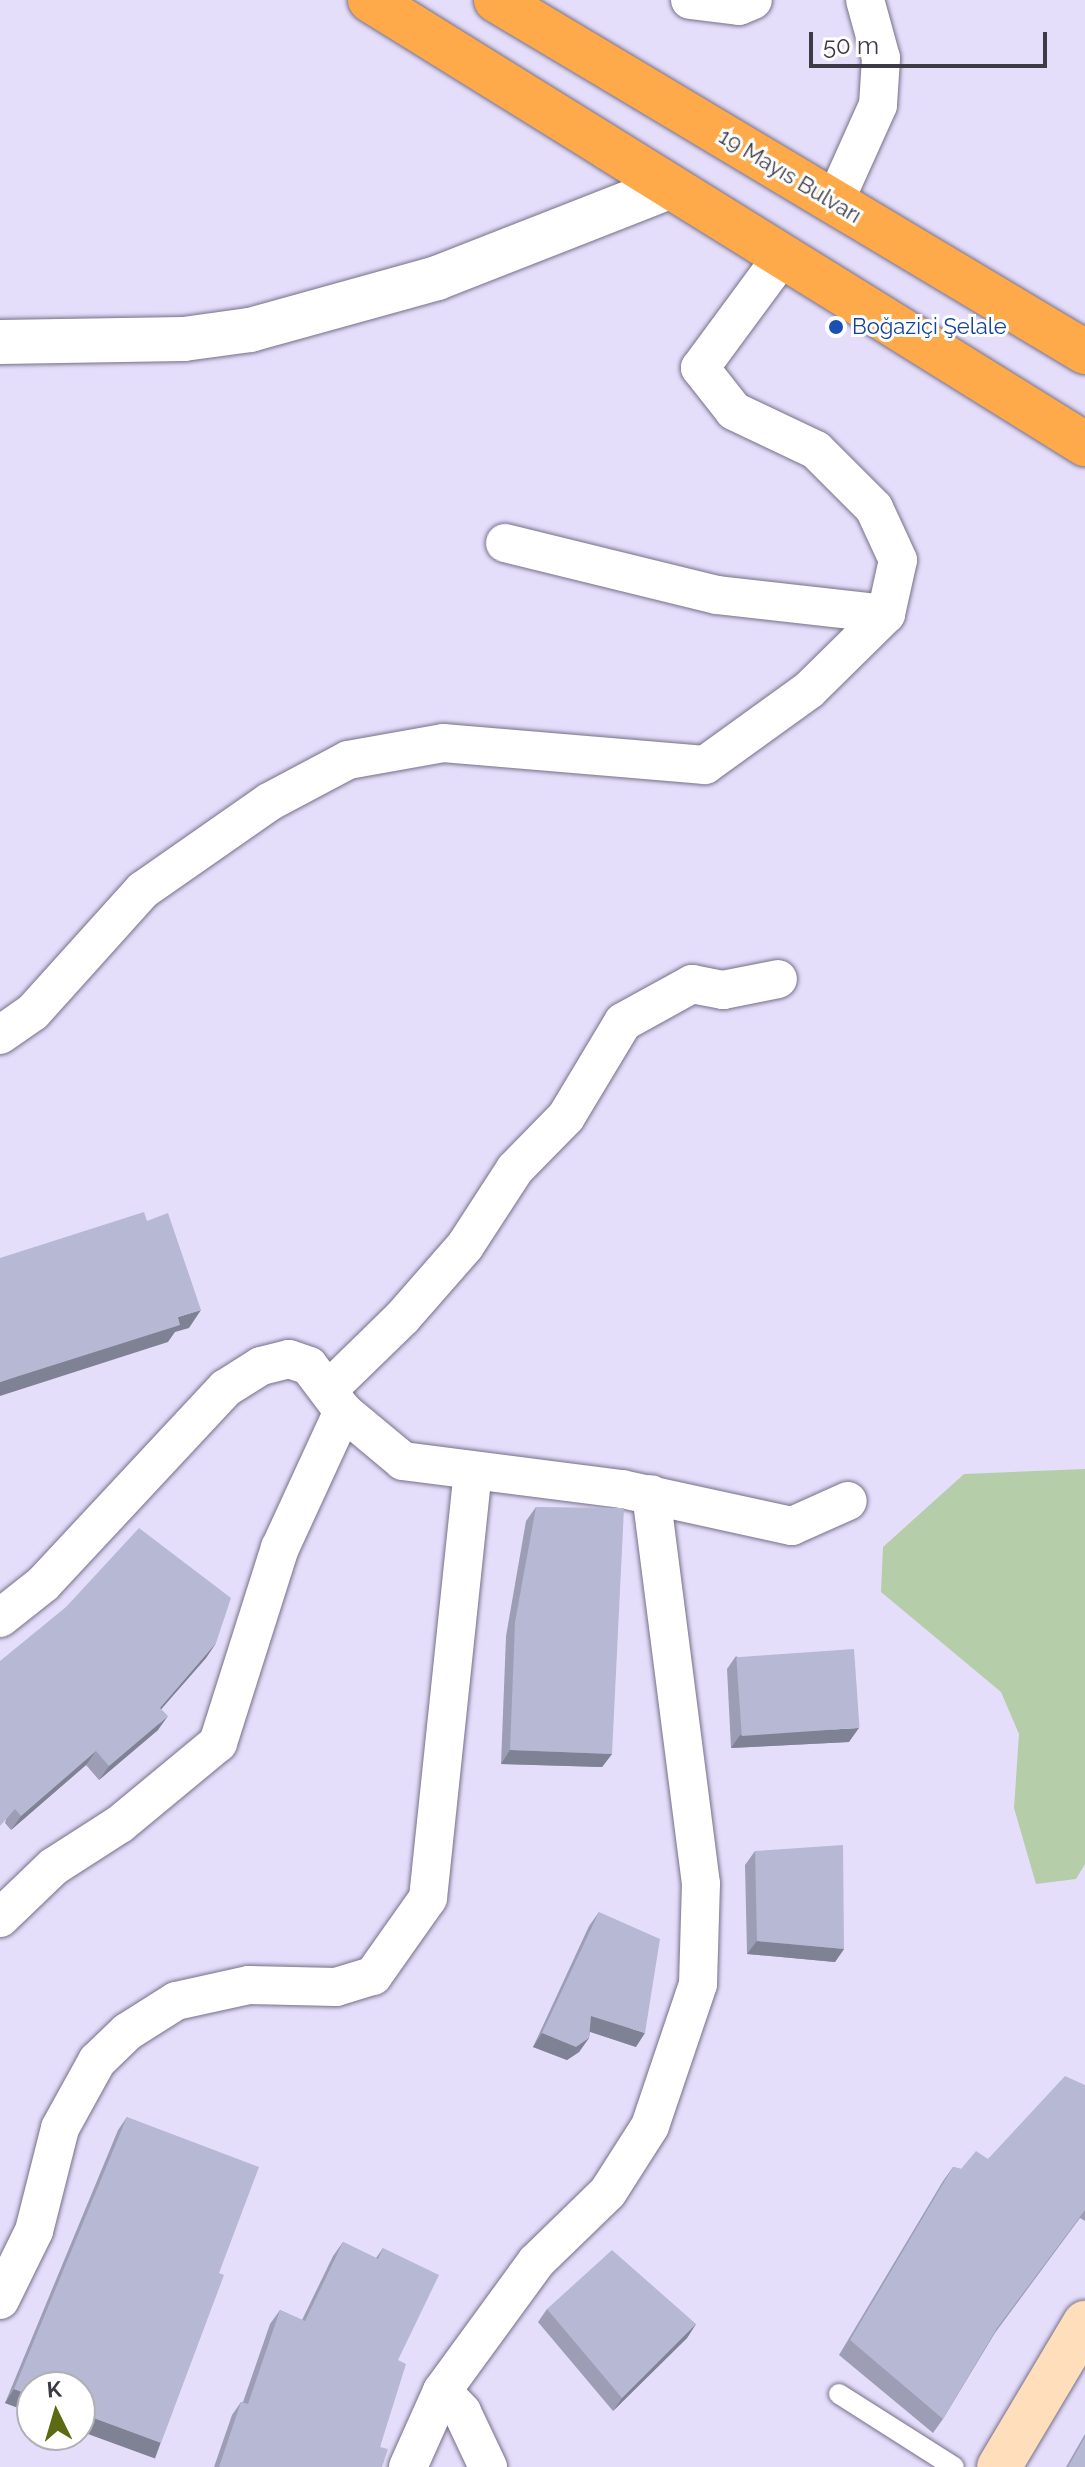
<!DOCTYPE html>
<meta charset="utf-8">
<style>
body{margin:0}
#map{position:relative;width:1085px;height:2467px;overflow:hidden;background:#e5defb;font-family:Raleway,sans-serif}
div>[style]{position:absolute}
[style*='--x']{left:calc(var(--x)*1px);top:calc(var(--y)*1px);width:calc(var(--w)*1px);rotate:calc(var(--a)*1deg)}
.green>*{inset:0;background:#b5cea9}
.roads{filter:drop-shadow(0 0 2px #767089) drop-shadow(0 0 2px #767089)}
.service>*{height:20px;margin:-10px;padding:0 10px;transform-origin:10px;border-radius:10px;background:#fff}
.minor>*{height:38px;margin:-19px;padding:0 19px;transform-origin:19px;border-radius:19px;background:#fff}
.tertiary>*{height:44px;margin:-22px;padding:0 22px;transform-origin:22px;border-radius:22px;background:#fff}
.secondary>*{height:44px;margin:-22px;padding:0 22px;transform-origin:22px;border-radius:22px;background:#ffdfbb}
.trunk>*{height:44px;margin:-22px;padding:0 22px;transform-origin:22px;border-radius:22px;background:#feaa4a}
.wall>*{inset:0;background:#9d9eb6}
.shaded-wall>*{inset:0;background:#7f8194;transform-origin:0 0}
.building>*{inset:0;background:#b6b8d4;transform-origin:0 0}
.dots>*{width:22px;height:22px;translate:-50% -50%;box-sizing:border-box;border:4px solid #fff;border-radius:50%}
span{translate:-50% -50%;white-space:nowrap;text-align:center;line-height:1.15;-webkit-text-stroke:6px #fff;paint-order:stroke}
.street-label{font-size:22px;color:#3d3a46}
.transit-label{font-size:22px;color:#164399}
.left{translate:0 -50%;text-align:left}
.north{position:absolute;left:16px;top:2371px;width:80px;height:80px;box-sizing:border-box;background:#fff;border:2px solid #b1b0b5;border-radius:50%;rotate:355deg;font-size:22px;font-weight:700;line-height:32px;text-align:center;color:#3d3a46}
.north::after{content:'';display:block;margin:auto;width:28px;height:36px;background:#5b6a13;clip-path:polygon(50% 0,100% 100%,50% 72%,0 100%)}
.scale{position:absolute;left:809px;top:32px;width:238px;height:36px;box-sizing:border-box;border:4px solid #3d3a46;border-top:0;padding-left:10px;font-size:24px;line-height:28px;white-space:nowrap;color:#3d3a46;-webkit-text-stroke:6px #fff;paint-order:stroke}
</style>
<div id="map">
<div class="green">
<i style="clip-path:polygon(1085px 1469px,1085px 1864px,1076px 1879px,1036px 1884px,1014px 1808px,1019px 1734px,1001px 1692px,881px 1592px,883px 1547px,964px 1474px)"></i>
</div>
<div class="roads">
<div class="service">
<i style="--x:839;--y:2394;--w:136;--a:32.4"></i>
</div>
<div class="minor">
<i style="--x:690;--y:0;--w:49;--a:7"></i>
<i style="--x:739;--y:6;--w:15;--a:-23"></i>
<i style="--x:834;--y:203;--w:107;--a:-65.8"></i>
<i style="--x:878;--y:105;--w:47;--a:-86.3"></i>
<i style="--x:881;--y:58;--w:60;--a:-105.4"></i>
<i style="--x:505;--y:543;--w:218;--a:13.8"></i>
<i style="--x:717;--y:595;--w:170;--a:6.4"></i>
<i style="--x:0;--y:1035;--w:40;--a:-34.9"></i>
<i style="--x:33;--y:1012;--w:164;--a:-48"></i>
<i style="--x:143;--y:890;--w:154;--a:-34.9"></i>
<i style="--x:269;--y:802;--w:89;--a:-28"></i>
<i style="--x:348;--y:760;--w:97;--a:-10.1"></i>
<i style="--x:443;--y:743;--w:263;--a:4.8"></i>
<i style="--x:705;--y:765;--w:128;--a:-35.8"></i>
<i style="--x:809;--y:690;--w:108;--a:-44.6"></i>
<i style="--x:886;--y:614;--w:55;--a:-77.5"></i>
<i style="--x:898;--y:560;--w:57;--a:-114.8"></i>
<i style="--x:874;--y:508;--w:82;--a:-135"></i>
<i style="--x:816;--y:450;--w:91;--a:-154.6"></i>
<i style="--x:734;--y:411;--w:55;--a:-128.3"></i>
<i style="--x:700;--y:368;--w:137;--a:-53.6"></i>
<i style="--x:328;--y:1390;--w:103;--a:-44.2"></i>
<i style="--x:402;--y:1318;--w:96;--a:-48.8"></i>
<i style="--x:465;--y:1246;--w:92;--a:-57"></i>
<i style="--x:515;--y:1169;--w:73;--a:-45.6"></i>
<i style="--x:566;--y:1117;--w:111;--a:-59"></i>
<i style="--x:623;--y:1022;--w:79;--a:-28.8"></i>
<i style="--x:692;--y:984;--w:32;--a:11"></i>
<i style="--x:723;--y:990;--w:56;--a:-11.3"></i>
<i style="--x:0;--y:1618;--w:55;--a:-38.3"></i>
<i style="--x:43;--y:1584;--w:268;--a:-47"></i>
<i style="--x:226;--y:1388;--w:41;--a:-32.2"></i>
<i style="--x:261;--y:1366;--w:29;--a:-14"></i>
<i style="--x:289;--y:1359;--w:21;--a:19"></i>
<i style="--x:309;--y:1366;--w:56;--a:52.9"></i>
<i style="--x:343;--y:1411;--w:78;--a:39.8"></i>
<i style="--x:403;--y:1461;--w:221;--a:7.3"></i>
<i style="--x:622;--y:1489;--w:174;--a:12.3"></i>
<i style="--x:792;--y:1526;--w:61;--a:-24.1"></i>
<i style="--x:0;--y:1918;--w:74;--a:-43.9"></i>
<i style="--x:53;--y:1867;--w:80;--a:-32.7"></i>
<i style="--x:120;--y:1824;--w:127;--a:-39.6"></i>
<i style="--x:218;--y:1743;--w:205;--a:-72.4"></i>
<i style="--x:280;--y:1548;--w:151;--a:-65.3"></i>
<i style="--x:0;--y:2300;--w:77;--a:-63.8"></i>
<i style="--x:34;--y:2231;--w:106;--a:-75.8"></i>
<i style="--x:60;--y:2128;--w:77;--a:-61.1"></i>
<i style="--x:97;--y:2061;--w:42;--a:-44"></i>
<i style="--x:127;--y:2032;--w:58;--a:-32.3"></i>
<i style="--x:176;--y:2001;--w:75;--a:-12.4"></i>
<i style="--x:249;--y:1985;--w:87;--a:1.3"></i>
<i style="--x:336;--y:1987;--w:39;--a:-17"></i>
<i style="--x:373;--y:1976;--w:95;--a:-54.8"></i>
<i style="--x:428;--y:1898;--w:427;--a:-84"></i>
<i style="--x:442;--y:2391;--w:29;--a:46"></i>
<i style="--x:462;--y:2412;--w:61;--a:64.7"></i>
<i style="--x:408;--y:2467;--w:83;--a:-65.9"></i>
<i style="--x:442;--y:2391;--w:160;--a:-53.9"></i>
<i style="--x:536;--y:2262;--w:100;--a:-44.2"></i>
<i style="--x:608;--y:2192;--w:78;--a:-57.5"></i>
<i style="--x:650;--y:2126;--w:150;--a:-71.3"></i>
<i style="--x:698;--y:1984;--w:100;--a:-88.3"></i>
<i style="--x:701;--y:1884;--w:393;--a:-97.3"></i>
</div>
<div class="tertiary">
<i style="--x:0;--y:342;--w:184;--a:-0.9"></i>
<i style="--x:184;--y:339;--w:67;--a:-7.8"></i>
<i style="--x:250;--y:330;--w:194;--a:-15.5"></i>
<i style="--x:437;--y:278;--w:247;--a:-21.4"></i>
</div>
<div class="secondary">
<i style="--x:999;--y:2467;--w:168;--a:-59.2"></i>
</div>
<div class="trunk">
<i style="--x:370;--y:0;--w:842;--a:31.84"></i>
<i style="--x:496;--y:0;--w:686;--a:30.86"></i>
</div>
</div>
<div class="wall">
<i style="clip-path:polygon(536px 1507px,612px 1754px,602px 1767px,501px 1764px,506px 1636px,526px 1521px)"></i>
<i style="clip-path:polygon(66px 1607px,216px 1643px,206px 1658px,161px 1709px,158px 1730px,99px 1780px,86px 1765px,11px 1830px,5px 1823px)"></i>
<i style="clip-path:polygon(736px 1656px,849px 1742px,731px 1748px,727px 1669px)"></i>
<i style="clip-path:polygon(755px 1851px,844px 1949px,835px 1962px,747px 1954px,745px 1865px)"></i>
<i style="clip-path:polygon(599px 1912px,636px 2047px,590px 2032px,589px 2038px,579px 2052px,567px 2060px,533px 2047px,589px 1926px)"></i>
<i style="clip-path:polygon(1085px 2085px,1085px 2221px,1080px 2218px,995px 2333px,943px 2419px,933px 2433px,839px 2355px,943px 2181px,953px 2167px,961px 2169px,988px 2159px)"></i>
<i style="clip-path:polygon(127px 2117px,219px 2273px,152px 2457px,80px 2430px,80px 2387px,32px 2387px,32px 2413px,5px 2403px,118px 2130px)"></i>
<i style="clip-path:polygon(343px 2242px,376px 2258px,383px 2248px,398px 2360px,380px 2447px,382px 2467px,214px 2467px,232px 2415px,241px 2402px,243px 2402px,270px 2324px,280px 2310px,302px 2320px,333px 2256px)"></i>
<i style="clip-path:polygon(547px 2309px,696px 2324px,687px 2338px,613px 2411px,538px 2322px)"></i>
<i style="clip-path:polygon(1085px 2434px,1085px 2467px,1066px 2467px)"></i>
</div>
<div class="shaded-wall">
<i style="clip-path:polygon(201px 1310px,189px 1328px,175px 1332px,168px 1342px,0 1396px,0 1382px,178px 1317px)"></i>
<i style="clip-path:polygon(216px 1643px,206px 1658px,150px 1722px,160px 1708px)"></i>
<i style="clip-path:polygon(168px 1716px,158px 1730px,99px 1780px,109px 1766px)"></i>
<i style="clip-path:polygon(859px 1728px,849px 1742px,731px 1748px,740px 1735px)"></i>
<i style="clip-path:polygon(510px 1750px,612px 1754px,602px 1767px,501px 1764px)"></i>
<i style="clip-path:polygon(96px 1751px,86px 1765px,11px 1830px,21px 1816px)"></i>
<i style="clip-path:polygon(757px 1941px,844px 1949px,835px 1962px,747px 1954px)"></i>
<i style="clip-path:polygon(591px 2016px,645px 2033px,636px 2047px,582px 2029px)"></i>
<i style="clip-path:polygon(542px 2033px,589px 2038px,579px 2052px,567px 2060px,533px 2047px)"></i>
<i style="clip-path:polygon(696px 2324px,687px 2338px,613px 2411px,622px 2398px)"></i>
<i style="clip-path:polygon(14px 2389px,32px 2396px,32px 2413px,5px 2403px)"></i>
<i style="left:80px;top:2413px;width:86px;height:17px;rotate:20deg"></i>
</div>
<div class="building">
<i style="clip-path:polygon(144px 1212px,147px 1221px,168px 1213px,201px 1310px,178px 1317px,180px 1325px,0 1382px,0 1258px)"></i>
<i style="clip-path:polygon(536px 1507px,624px 1508px,612px 1754px,510px 1750px,515px 1622px)"></i>
<i style="clip-path:polygon(139px 1528px,231px 1598px,216px 1643px,160px 1708px,168px 1716px,109px 1766px,96px 1751px,21px 1816px,15px 1809px,0 1826px,0 1661px,66px 1607px)"></i>
<i style="left:854px;top:1649px;width:79px;height:118px;rotate:86deg"></i>
<i style="clip-path:polygon(843px 1845px,844px 1949px,757px 1941px,755px 1851px)"></i>
<i style="clip-path:polygon(599px 1912px,660px 1939px,645px 2033px,591px 2016px,589px 2038px,576px 2047px,542px 2033px)"></i>
<i style="clip-path:polygon(1065px 2076px,1085px 2085px,1085px 2210px,997px 2328px,943px 2419px,850px 2340px,953px 2167px,961px 2169px,976px 2151px,988px 2159px)"></i>
<i style="clip-path:polygon(127px 2117px,259px 2167px,219px 2273px,224px 2275px,161px 2443px,80px 2413px,80px 2387px,32px 2387px,32px 2396px,14px 2389px)"></i>
<i style="clip-path:polygon(343px 2242px,378px 2259px,383px 2248px,439px 2275px,398px 2360px,406px 2364px,380px 2447px,388px 2449px,382px 2467px,219px 2467px,241px 2402px,248px 2404px,280px 2310px,305px 2321px)"></i>
<i style="clip-path:polygon(612px 2250px,696px 2324px,622px 2398px,547px 2309px)"></i>
<i style="clip-path:polygon(1085px 2437px,1085px 2467px,1068px 2467px)"></i>
</div>
<div class="dots">
<i style="left:836px;top:327px;background:#1a4fb4"></i>
</div>
<div class="street-label">
<span style="left:790px;top:176px;rotate:31deg">19 Mayıs Bulvarı</span>
</div>
<div class="transit-label">
<span class="left" style="left:852px;top:327px">Boğaziçi Şelale</span>
</div>
<div class="north">K</div>
<div class="scale">50 m</div>
</div>
